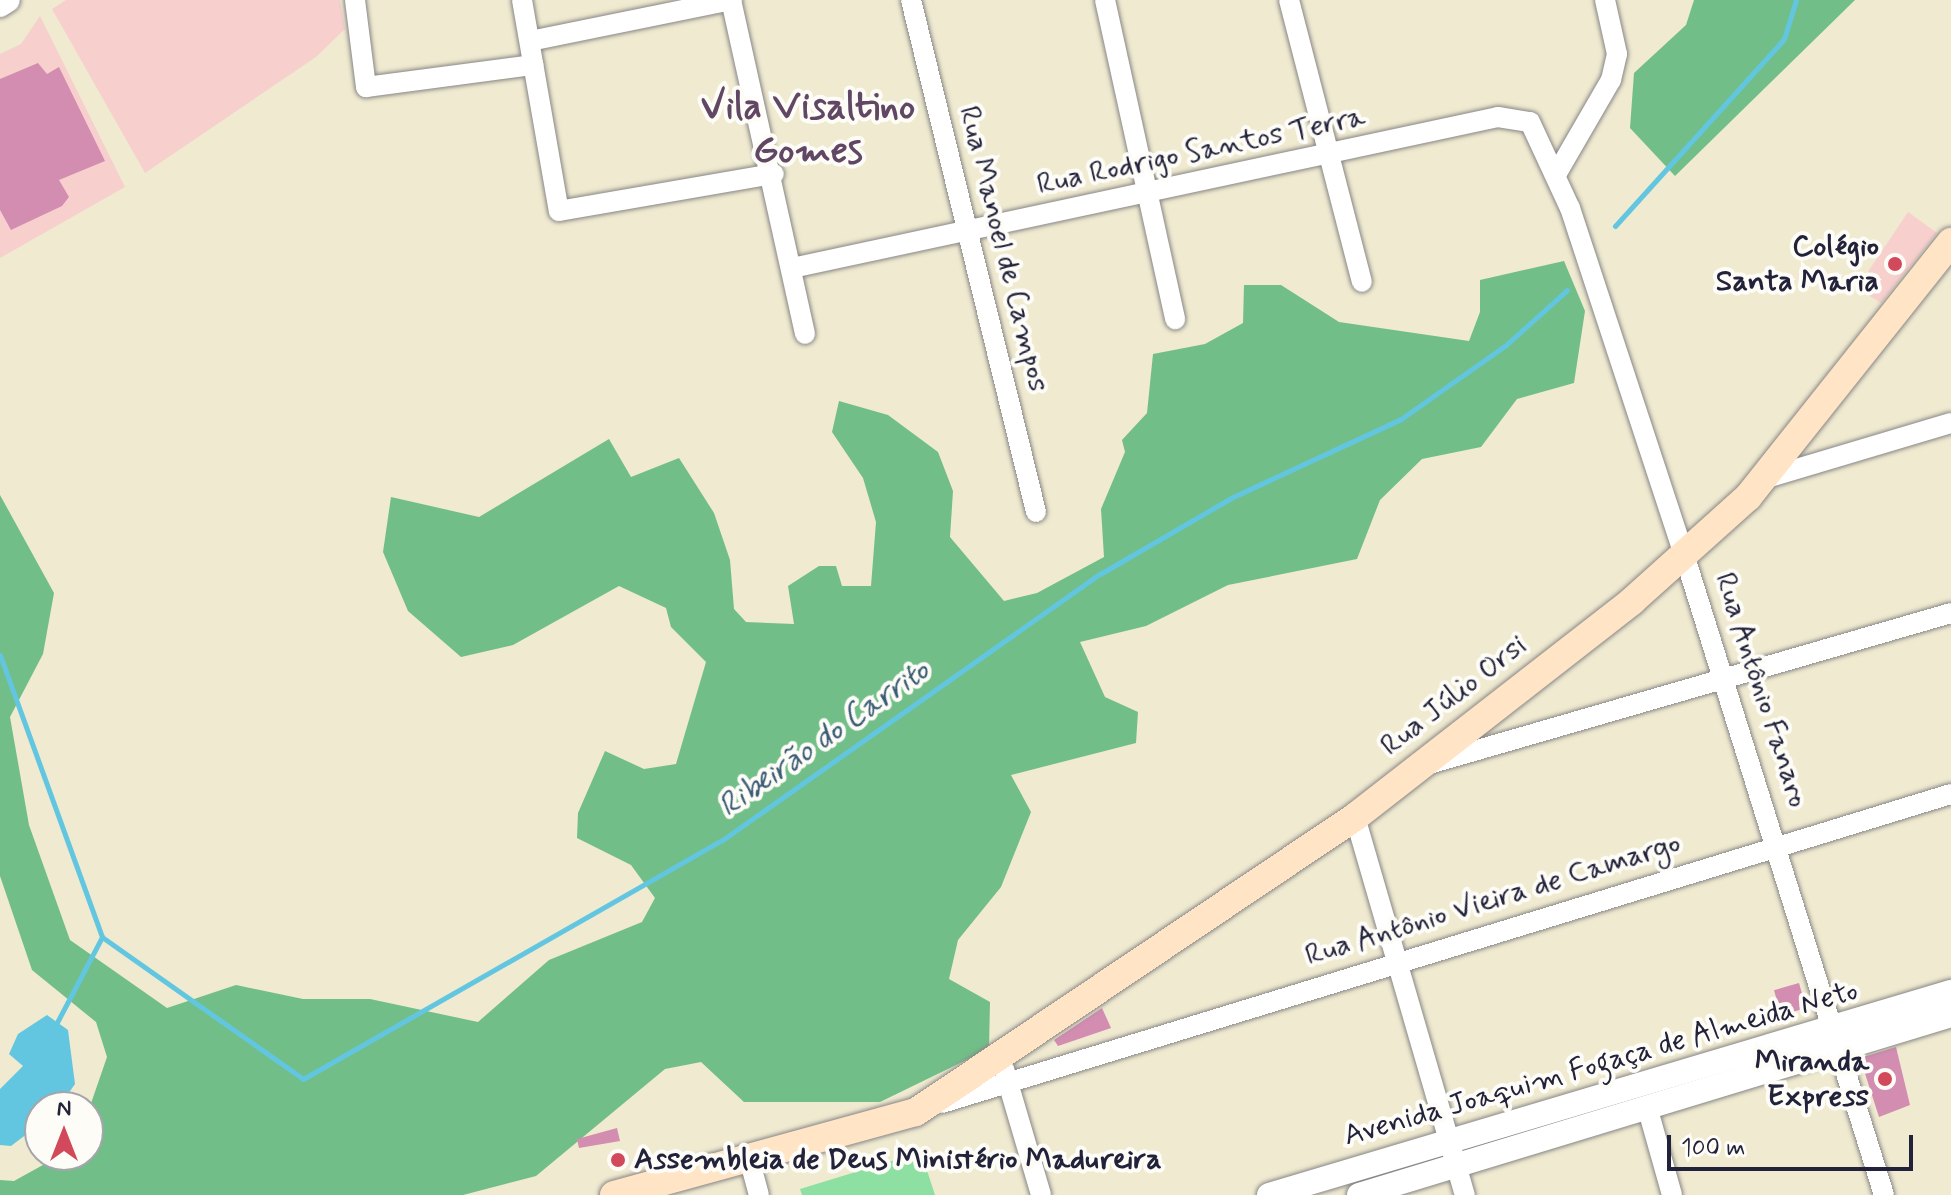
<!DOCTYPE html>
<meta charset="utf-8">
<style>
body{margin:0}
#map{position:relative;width:1951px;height:1195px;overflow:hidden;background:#efead0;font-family:Mynerve,sans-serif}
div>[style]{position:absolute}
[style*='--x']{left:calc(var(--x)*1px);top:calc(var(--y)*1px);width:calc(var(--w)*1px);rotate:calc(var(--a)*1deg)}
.built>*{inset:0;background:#f7d0ce}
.green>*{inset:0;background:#8de0a2}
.forest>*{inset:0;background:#72be88}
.water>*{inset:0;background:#63c6e1}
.stream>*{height:5px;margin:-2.5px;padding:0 2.5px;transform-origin:2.5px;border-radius:2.5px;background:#63c6e1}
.building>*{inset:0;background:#d28db0;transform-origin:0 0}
.roads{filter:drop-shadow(0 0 2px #888686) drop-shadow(0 0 2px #888686)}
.minor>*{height:20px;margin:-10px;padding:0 10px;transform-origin:10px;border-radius:10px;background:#fff}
.tertiary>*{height:24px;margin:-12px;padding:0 12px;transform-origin:12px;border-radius:12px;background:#fff}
.secondary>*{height:28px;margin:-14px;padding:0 14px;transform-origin:14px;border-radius:14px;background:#ffe4c6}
.dots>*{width:22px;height:22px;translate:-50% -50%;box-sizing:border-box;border:4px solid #fdfcf7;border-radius:50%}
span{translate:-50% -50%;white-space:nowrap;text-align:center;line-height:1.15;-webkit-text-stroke:8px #fdfcf7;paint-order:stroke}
.street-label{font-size:30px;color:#22223b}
.poi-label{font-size:30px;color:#22223b;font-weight:700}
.right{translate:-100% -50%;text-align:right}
.left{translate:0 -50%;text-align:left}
.water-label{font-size:32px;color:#395b75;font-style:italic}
.district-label{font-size:38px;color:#604764;font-weight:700}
.north{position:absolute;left:24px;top:1091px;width:80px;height:80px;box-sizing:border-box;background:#fdfcf7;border:2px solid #a5a5ac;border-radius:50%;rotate:0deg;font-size:22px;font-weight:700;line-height:32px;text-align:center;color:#22223b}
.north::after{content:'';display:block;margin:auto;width:28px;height:36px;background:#d1495b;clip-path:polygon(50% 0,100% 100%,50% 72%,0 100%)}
.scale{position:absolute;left:1667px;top:1135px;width:246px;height:36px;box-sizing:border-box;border:4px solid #22223b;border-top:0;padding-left:10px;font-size:24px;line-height:28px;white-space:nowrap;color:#22223b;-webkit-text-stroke:6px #fdfcf7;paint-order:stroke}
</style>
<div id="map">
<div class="built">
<i style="clip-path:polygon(66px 0,340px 0,345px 29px,316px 57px,145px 173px,52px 9px)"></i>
<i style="clip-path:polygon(40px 16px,125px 187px,0 258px,0 54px,21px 44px)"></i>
<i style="clip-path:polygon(1908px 212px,1937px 233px,1881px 303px,1857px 288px)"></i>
</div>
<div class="green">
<i style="clip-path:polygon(921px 1152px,935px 1195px,802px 1195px,800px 1189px)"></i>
</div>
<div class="forest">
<i style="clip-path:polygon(1694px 0,1855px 0,1675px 176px,1630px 128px,1634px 73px,1686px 25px)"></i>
<i style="clip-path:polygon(1564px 261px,1585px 311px,1574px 383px,1517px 399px,1481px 447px,1422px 459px,1380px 500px,1357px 559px,1228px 585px,1146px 626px,1080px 642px,1105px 697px,1138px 712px,1136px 743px,1011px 775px,1031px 812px,1001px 887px,958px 940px,949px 979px,990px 1002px,989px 1049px,880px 1102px,744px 1102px,701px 1062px,665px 1069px,536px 1176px,463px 1195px,0 1195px,0 1180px,14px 1181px,61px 1155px,88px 1155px,88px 1112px,107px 1057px,96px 1022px,32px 970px,0 876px,0 495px,54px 593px,43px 654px,10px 717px,29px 825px,70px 940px,167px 1008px,236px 985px,303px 999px,370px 999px,478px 1022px,549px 960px,642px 922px,655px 898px,631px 865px,577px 838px,578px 813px,605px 751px,644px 769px,676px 764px,706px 662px,671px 627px,666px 608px,619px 586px,513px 645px,461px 657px,408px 611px,383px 552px,391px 497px,479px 517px,609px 439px,631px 477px,679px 458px,714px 513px,730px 560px,734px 609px,746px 622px,794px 624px,788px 586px,819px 566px,836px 566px,842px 586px,871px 586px,876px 522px,863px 478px,832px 432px,839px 401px,888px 415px,938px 452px,953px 491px,950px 537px,1004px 601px,1037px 593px,1104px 557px,1101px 509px,1125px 452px,1122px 440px,1147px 413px,1153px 354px,1205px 344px,1243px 323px,1244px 285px,1281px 285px,1339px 322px,1469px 341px,1480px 312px,1480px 280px)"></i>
</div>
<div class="water">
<i style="clip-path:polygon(47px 1015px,68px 1030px,75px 1084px,59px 1107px,40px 1107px,40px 1124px,11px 1146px,0 1145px,0 1089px,23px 1066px,9px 1054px,18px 1034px)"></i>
</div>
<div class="stream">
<i style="--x:1615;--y:226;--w:252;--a:-47.9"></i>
<i style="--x:1784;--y:39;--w:41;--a:-72.9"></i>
<i style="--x:0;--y:655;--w:300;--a:70.1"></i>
<i style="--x:102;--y:937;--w:246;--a:35.2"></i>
<i style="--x:303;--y:1079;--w:481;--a:-29.7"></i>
<i style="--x:721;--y:841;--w:464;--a:-35.2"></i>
<i style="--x:1100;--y:574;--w:154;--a:-30.1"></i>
<i style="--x:1233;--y:497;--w:185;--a:-24.9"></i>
<i style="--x:1401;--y:419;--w:128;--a:-35.2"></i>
<i style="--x:1506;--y:345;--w:82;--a:-42"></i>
<i style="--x:54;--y:1028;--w:103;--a:-62.2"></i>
</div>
<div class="building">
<i style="clip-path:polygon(38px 63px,47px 74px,59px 67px,105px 161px,59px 180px,69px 197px,62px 206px,11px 230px,0 210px,0 79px)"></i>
<i style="left:1799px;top:983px;width:26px;height:26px;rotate:74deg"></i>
<i style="clip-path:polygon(1102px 1008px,1111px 1028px,1058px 1046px,1054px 1040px)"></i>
<i style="clip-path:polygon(1896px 1047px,1910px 1105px,1879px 1117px,1860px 1058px)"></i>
<i style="clip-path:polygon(617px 1128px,620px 1141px,579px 1148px,577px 1139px)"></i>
</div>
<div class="roads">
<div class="minor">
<i style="--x:355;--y:0;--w:88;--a:82.8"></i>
<i style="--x:366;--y:87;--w:169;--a:-7.5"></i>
<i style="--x:522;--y:0;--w:214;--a:80.1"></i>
<i style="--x:559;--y:211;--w:218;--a:-9.8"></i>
<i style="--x:731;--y:0;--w:342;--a:77.5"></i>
<i style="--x:911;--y:0;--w:527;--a:76.28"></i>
<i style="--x:1105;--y:0;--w:327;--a:77.6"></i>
<i style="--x:1289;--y:0;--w:291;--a:75.5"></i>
<i style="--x:530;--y:41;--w:206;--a:-11.5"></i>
<i style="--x:1557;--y:173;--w:108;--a:-59.9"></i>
<i style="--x:1611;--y:80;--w:27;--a:-77"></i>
<i style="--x:1617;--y:54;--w:55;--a:-102.5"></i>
<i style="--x:792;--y:268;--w:722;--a:-12.07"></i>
<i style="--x:1498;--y:117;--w:32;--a:9"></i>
<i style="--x:1530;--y:122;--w:95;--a:65.1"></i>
<i style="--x:1570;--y:208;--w:364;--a:71.8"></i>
<i style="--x:1684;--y:554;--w:671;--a:72.67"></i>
<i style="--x:1763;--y:479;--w:196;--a:-16.6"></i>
<i style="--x:1429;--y:764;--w:543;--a:-16.13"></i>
<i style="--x:1355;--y:817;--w:394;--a:73.8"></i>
<i style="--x:1004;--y:1069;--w:131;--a:73.6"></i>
<i style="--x:942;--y:1103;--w:1055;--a:-17.03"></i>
<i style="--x:1648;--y:1110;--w:88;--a:74.2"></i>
<i style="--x:749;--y:1158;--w:38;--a:75"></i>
</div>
<div class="tertiary">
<i style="--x:0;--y:5;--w:9;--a:-32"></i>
<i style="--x:1269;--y:1195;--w:712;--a:-16.58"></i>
<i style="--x:1359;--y:1195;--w:619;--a:-16.91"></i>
</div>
<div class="secondary">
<i style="--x:614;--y:1195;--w:313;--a:-15.4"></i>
<i style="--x:916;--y:1112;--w:529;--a:-33.9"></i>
<i style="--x:1355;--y:817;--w:351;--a:-37.9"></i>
<i style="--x:1632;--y:601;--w:156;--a:-41.9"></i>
<i style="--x:1748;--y:497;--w:326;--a:-51.5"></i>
</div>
</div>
<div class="dots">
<i style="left:1895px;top:264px;background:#d1495b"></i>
<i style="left:1885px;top:1079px;background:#d1495b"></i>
<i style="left:618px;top:1160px;background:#d1495b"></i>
</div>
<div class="street-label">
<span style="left:1201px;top:151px;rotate:-12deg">Rua Rodrigo Santos Terra</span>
<span style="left:1003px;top:249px;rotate:76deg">Rua Manoel de Campos</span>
<span style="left:1761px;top:690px;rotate:72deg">Rua Antônio Fanaro</span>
<span style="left:1454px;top:696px;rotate:-38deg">Rua Júlio Orsi</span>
<span style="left:1493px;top:900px;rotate:-17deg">Rua Antônio Vieira de Camargo</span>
<span style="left:1601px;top:1064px;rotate:-16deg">Avenida Joaquim Fogaça de Almeida Neto</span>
</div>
<div class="poi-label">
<span class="right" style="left:1879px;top:264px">Colégio<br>Santa Maria</span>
<span class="right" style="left:1869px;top:1079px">Miranda<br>Express</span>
<span class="left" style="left:634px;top:1160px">Assembleia de Deus Ministério Madureira</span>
</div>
<div class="water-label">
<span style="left:824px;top:739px;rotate:-35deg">Ribeirão do Carrito</span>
</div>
<div class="district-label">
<span style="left:808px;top:130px">Vila Visaltino<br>Gomes</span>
</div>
<div class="north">N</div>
<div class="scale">100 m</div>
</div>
